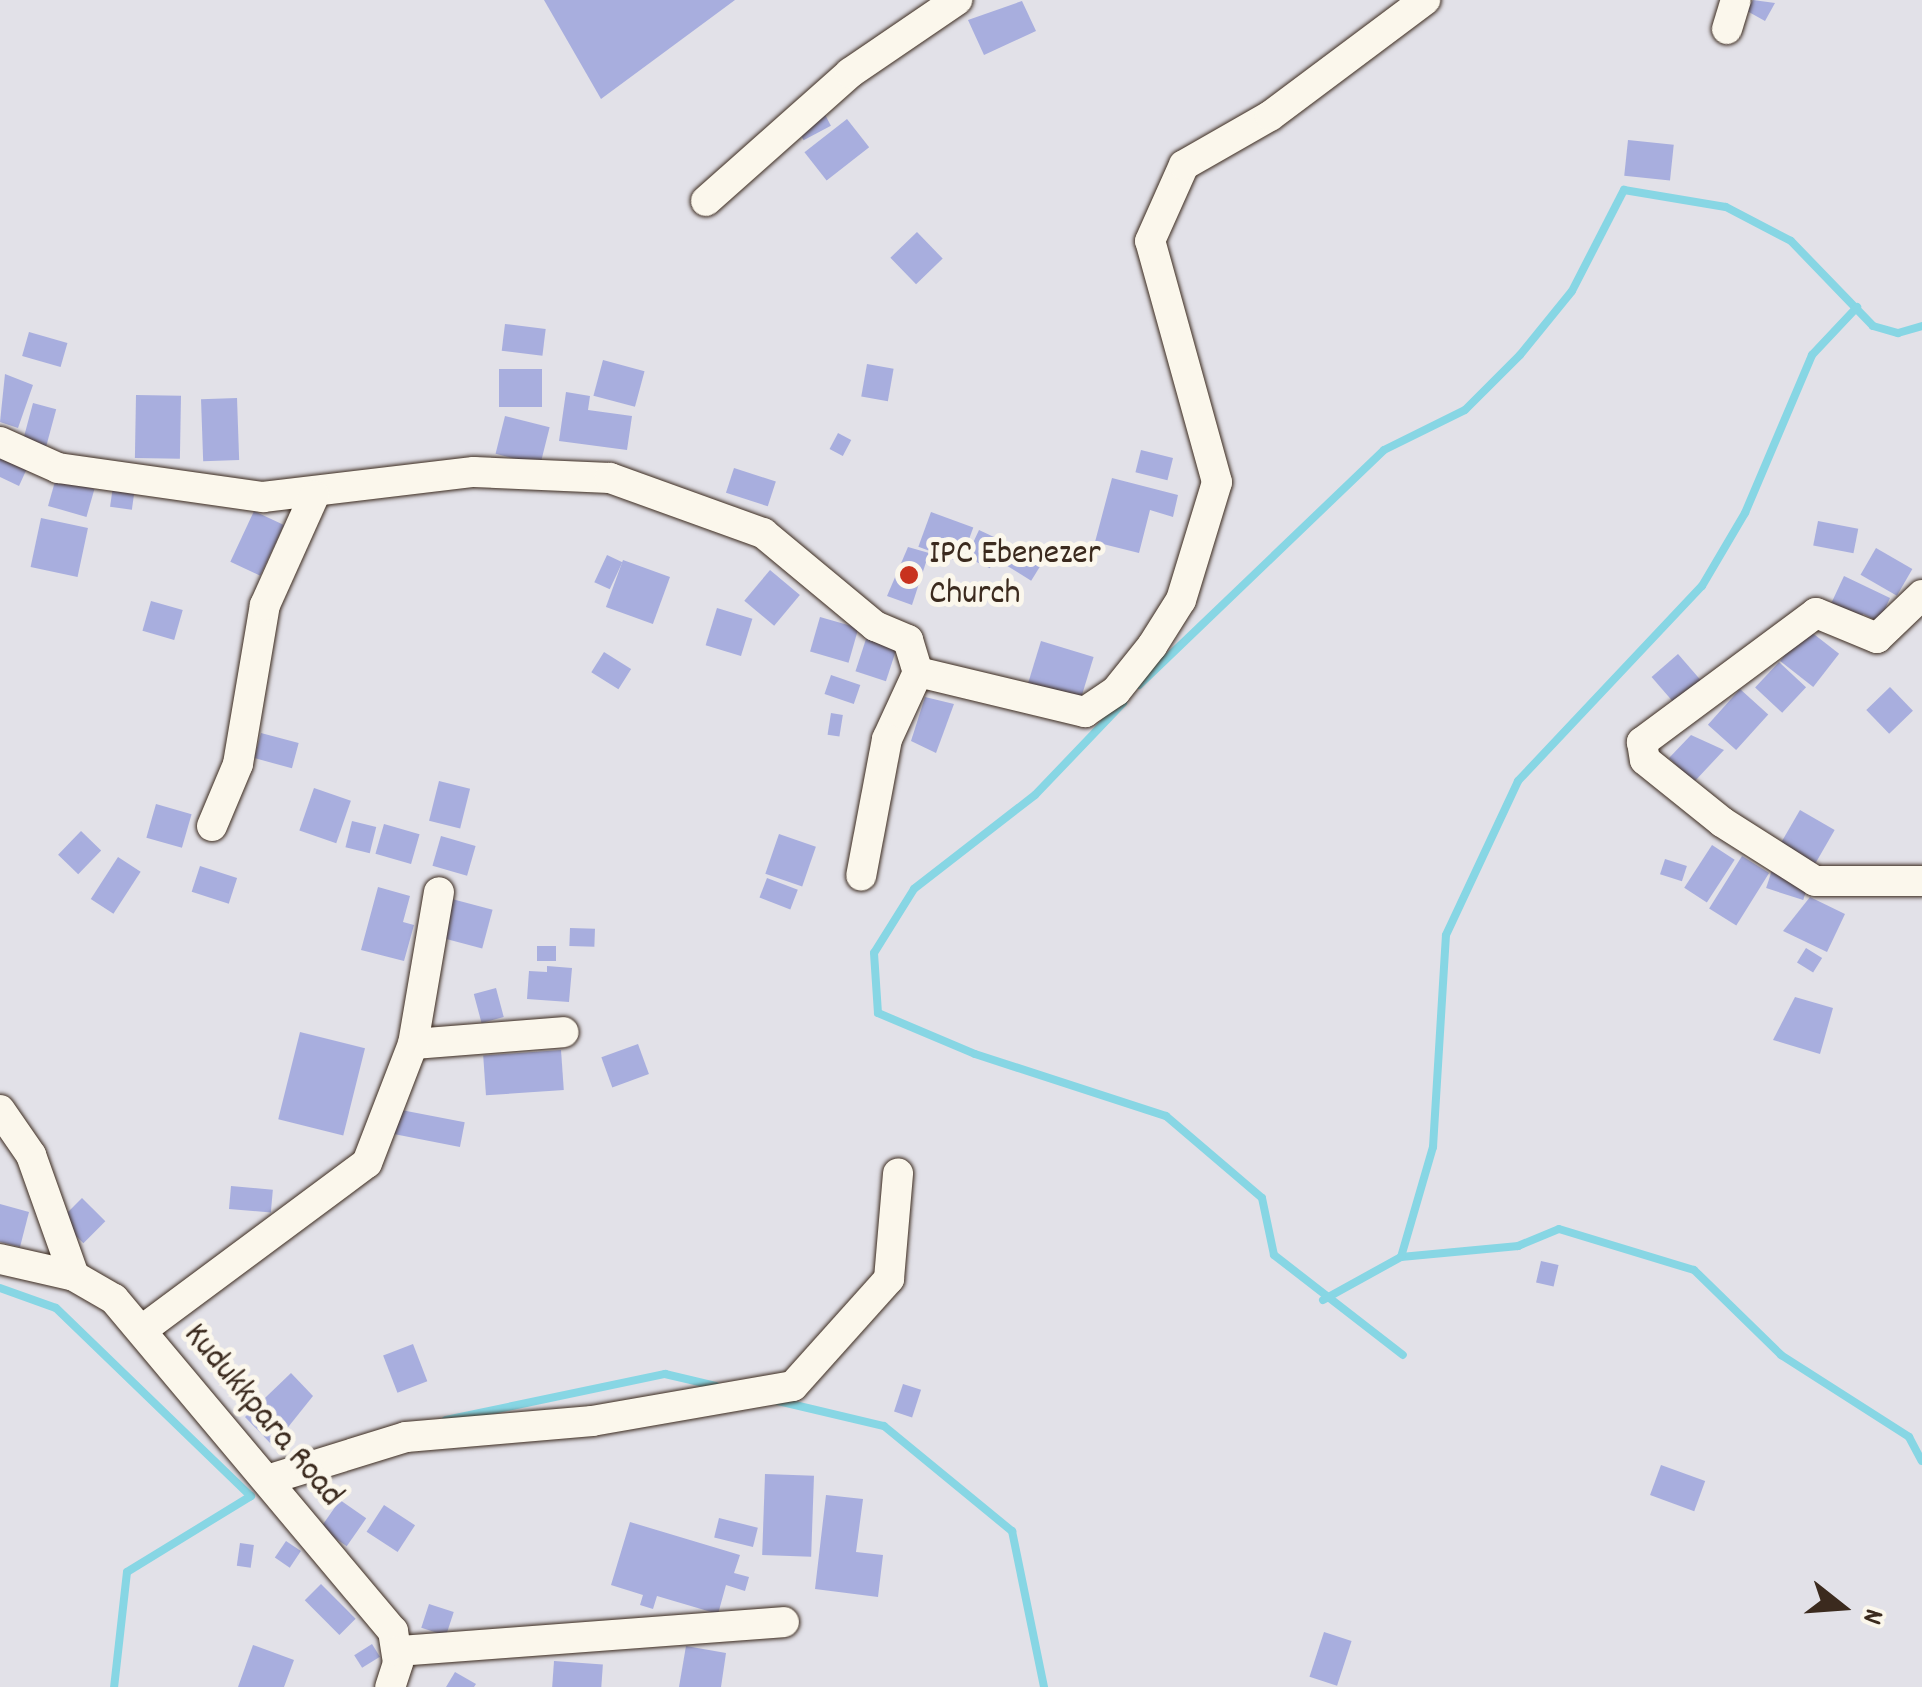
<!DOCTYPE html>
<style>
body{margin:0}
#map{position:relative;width:1922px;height:1687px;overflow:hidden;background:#e2e1e8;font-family:Dekko,sans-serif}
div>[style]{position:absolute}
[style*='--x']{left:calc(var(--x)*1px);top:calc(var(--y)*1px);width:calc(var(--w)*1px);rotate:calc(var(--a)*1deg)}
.stream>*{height:8px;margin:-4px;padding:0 4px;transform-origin:4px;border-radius:4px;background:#87d6e4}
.building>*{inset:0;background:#a8aede;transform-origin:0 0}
.roads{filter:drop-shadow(0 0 2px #3b2a1e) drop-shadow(0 0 2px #3b2a1e)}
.minor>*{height:30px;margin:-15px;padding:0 15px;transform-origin:15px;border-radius:15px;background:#fbf7ec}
.dots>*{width:28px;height:28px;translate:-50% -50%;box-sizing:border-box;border:5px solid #fbf7ec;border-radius:50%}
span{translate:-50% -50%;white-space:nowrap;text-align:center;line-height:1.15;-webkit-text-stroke:10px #fbf7ec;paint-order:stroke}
.poi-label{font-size:35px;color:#3b2a1e}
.left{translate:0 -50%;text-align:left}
.street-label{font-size:35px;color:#3b2a1e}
.north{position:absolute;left:1792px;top:1557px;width:100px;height:100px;-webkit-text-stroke:8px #fbf7ec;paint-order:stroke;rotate:107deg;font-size:28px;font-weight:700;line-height:40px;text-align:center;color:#3b2a1e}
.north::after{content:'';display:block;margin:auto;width:35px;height:45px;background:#3b2a1e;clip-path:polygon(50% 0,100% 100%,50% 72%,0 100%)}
</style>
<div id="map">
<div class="stream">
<i style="--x:1139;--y:685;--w:339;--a:-43.8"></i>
<i style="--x:1384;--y:450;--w:90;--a:-26.3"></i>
<i style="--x:1465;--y:410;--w:78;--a:-45"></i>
<i style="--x:1520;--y:355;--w:82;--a:-50.9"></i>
<i style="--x:1572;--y:291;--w:114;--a:-62.8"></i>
<i style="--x:1624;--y:190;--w:103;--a:9.5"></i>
<i style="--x:1726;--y:207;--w:73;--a:27.6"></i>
<i style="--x:1791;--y:241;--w:118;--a:46"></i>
<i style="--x:1873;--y:326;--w:26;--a:16"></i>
<i style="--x:1898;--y:333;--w:25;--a:-16"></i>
<i style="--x:1123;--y:703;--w:127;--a:133.7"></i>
<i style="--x:1035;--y:795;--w:153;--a:142.2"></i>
<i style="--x:914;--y:889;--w:75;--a:122"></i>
<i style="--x:874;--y:953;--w:60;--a:86.2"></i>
<i style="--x:878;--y:1013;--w:105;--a:22.9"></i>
<i style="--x:975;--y:1054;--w:201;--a:18"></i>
<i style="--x:1166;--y:1116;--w:126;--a:40.5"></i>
<i style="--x:1262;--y:1198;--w:58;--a:78.1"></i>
<i style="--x:1274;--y:1255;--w:163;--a:37.8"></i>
<i style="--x:1401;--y:1257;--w:118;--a:-5.4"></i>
<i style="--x:1518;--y:1246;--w:44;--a:-22.5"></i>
<i style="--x:1559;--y:1229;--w:141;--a:16.9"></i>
<i style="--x:1694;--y:1270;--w:122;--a:44.3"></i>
<i style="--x:1781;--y:1355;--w:152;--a:32.6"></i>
<i style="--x:1909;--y:1437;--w:27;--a:62"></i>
<i style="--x:0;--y:1288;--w:59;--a:19.7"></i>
<i style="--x:56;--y:1308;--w:271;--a:44"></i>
<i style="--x:251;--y:1496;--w:145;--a:148.5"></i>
<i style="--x:127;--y:1572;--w:116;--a:96.4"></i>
<i style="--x:1323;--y:1300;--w:89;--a:-28.9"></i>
<i style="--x:1401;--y:1257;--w:115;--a:-73.8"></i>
<i style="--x:1433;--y:1147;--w:212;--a:-86.5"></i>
<i style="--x:1446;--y:935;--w:170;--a:-64.9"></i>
<i style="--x:1518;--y:781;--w:268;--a:-46.7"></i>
<i style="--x:1702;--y:586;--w:85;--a:-59.5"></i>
<i style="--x:1745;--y:513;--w:172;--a:-67"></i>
<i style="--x:1812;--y:355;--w:66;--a:-46.8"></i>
<i style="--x:778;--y:1401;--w:109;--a:13.3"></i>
<i style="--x:884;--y:1426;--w:166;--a:39.4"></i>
<i style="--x:1012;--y:1531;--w:159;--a:78.4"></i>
<i style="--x:446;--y:1420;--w:224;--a:-11.9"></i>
<i style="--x:665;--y:1374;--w:52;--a:13.2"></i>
</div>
<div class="building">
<i style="clip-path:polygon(544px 0,735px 0,601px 99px)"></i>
<i style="clip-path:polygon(1753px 0,1775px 3px,1765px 21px,1747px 11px)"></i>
<i style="clip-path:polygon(1022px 1px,1036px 31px,984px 55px,968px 20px)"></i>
<i style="left:822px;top:109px;width:19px;height:31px;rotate:62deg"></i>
<i style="left:847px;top:119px;width:36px;height:54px;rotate:52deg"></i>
<i style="left:1628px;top:140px;width:46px;height:36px;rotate:6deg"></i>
<i style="left:917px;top:232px;width:37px;height:37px;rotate:46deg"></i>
<i style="left:505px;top:324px;width:41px;height:27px;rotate:7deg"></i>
<i style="left:29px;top:332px;width:40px;height:25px;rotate:16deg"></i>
<i style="left:603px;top:360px;width:43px;height:37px;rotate:15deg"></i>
<i style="left:867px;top:364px;width:27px;height:33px;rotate:10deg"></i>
<i style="left:499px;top:369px;width:43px;height:38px"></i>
<i style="clip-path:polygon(5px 374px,33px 385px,18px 428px,0 422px)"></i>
<i style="clip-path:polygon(566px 392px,590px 396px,588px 410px,632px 416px,627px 450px,559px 441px)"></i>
<i style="left:136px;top:395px;width:45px;height:63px;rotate:1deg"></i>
<i style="left:237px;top:398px;width:62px;height:36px;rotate:88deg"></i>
<i style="left:33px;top:403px;width:24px;height:40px;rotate:15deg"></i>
<i style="left:505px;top:416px;width:46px;height:39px;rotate:14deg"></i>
<i style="left:838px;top:433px;width:15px;height:18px;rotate:28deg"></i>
<i style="left:1141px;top:450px;width:33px;height:23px;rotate:14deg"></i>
<i style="clip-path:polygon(0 451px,29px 464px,19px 486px,0 477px)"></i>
<i style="left:734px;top:468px;width:44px;height:26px;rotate:18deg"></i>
<i style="left:56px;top:478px;width:40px;height:29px;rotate:16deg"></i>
<i style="clip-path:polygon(1112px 478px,1178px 495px,1173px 517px,1150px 510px,1139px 553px,1095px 542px)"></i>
<i style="left:113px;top:486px;width:22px;height:21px;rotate:8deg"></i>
<i style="left:254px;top:511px;width:33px;height:56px;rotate:25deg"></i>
<i style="left:931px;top:512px;width:45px;height:37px;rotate:20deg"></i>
<i style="left:41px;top:518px;width:48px;height:50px;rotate:12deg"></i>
<i style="left:1818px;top:521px;width:41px;height:25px;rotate:11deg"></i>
<i style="left:979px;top:530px;width:26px;height:30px;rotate:25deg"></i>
<i style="clip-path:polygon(908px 547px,929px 553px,912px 605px,887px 596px)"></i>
<i style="left:1876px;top:548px;width:42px;height:31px;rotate:30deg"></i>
<i style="left:1018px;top:549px;width:28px;height:20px;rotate:32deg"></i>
<i style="left:607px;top:555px;width:17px;height:30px;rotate:25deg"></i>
<i style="left:623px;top:560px;width:50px;height:50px;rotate:20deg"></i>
<i style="left:770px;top:570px;width:39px;height:40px;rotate:40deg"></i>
<i style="clip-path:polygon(1844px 576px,1890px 598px,1879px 622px,1863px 614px,1859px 622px,1829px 608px)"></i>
<i style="left:151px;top:601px;width:33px;height:31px;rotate:16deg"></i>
<i style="left:717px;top:608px;width:37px;height:39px;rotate:17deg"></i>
<i style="left:820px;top:617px;width:40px;height:36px;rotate:16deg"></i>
<i style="left:1806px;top:628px;width:42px;height:42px;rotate:38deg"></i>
<i style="left:866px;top:639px;width:32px;height:34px;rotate:18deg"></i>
<i style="left:1041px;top:641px;width:55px;height:51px;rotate:17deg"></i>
<i style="left:604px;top:652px;width:32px;height:24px;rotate:32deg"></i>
<i style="left:1678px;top:654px;width:40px;height:35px;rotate:49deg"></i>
<i style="left:1779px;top:662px;width:37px;height:35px;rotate:43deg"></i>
<i style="left:831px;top:675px;width:31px;height:20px;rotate:19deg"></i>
<i style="left:1890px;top:687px;width:33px;height:33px;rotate:46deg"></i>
<i style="left:1740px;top:689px;width:38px;height:48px;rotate:42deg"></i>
<i style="clip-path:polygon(925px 697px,954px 704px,936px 753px,911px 741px)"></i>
<i style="left:831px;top:713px;width:12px;height:22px;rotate:9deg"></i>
<i style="left:261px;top:733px;width:39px;height:26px;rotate:15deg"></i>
<i style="clip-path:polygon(1691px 735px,1724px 750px,1694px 782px,1669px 758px)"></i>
<i style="left:439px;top:781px;width:32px;height:41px;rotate:14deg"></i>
<i style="left:314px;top:788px;width:39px;height:45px;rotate:19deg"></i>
<i style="left:156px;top:804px;width:37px;height:35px;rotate:16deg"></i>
<i style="left:1800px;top:810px;width:40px;height:47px;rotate:30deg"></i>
<i style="left:352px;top:821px;width:25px;height:27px;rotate:14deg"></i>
<i style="left:384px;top:824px;width:37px;height:31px;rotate:16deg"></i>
<i style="left:81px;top:831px;width:28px;height:33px;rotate:44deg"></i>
<i style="left:779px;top:834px;width:39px;height:42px;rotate:19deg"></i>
<i style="left:441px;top:836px;width:36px;height:31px;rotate:16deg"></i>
<i style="left:1712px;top:845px;width:27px;height:51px;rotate:33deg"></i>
<i style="left:1742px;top:856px;width:32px;height:62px;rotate:32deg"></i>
<i style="left:118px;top:857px;width:27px;height:50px;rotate:33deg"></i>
<i style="left:1665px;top:859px;width:23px;height:16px;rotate:18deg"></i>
<i style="left:200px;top:866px;width:39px;height:27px;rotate:18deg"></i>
<i style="left:1772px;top:870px;width:39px;height:19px;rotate:18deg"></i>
<i style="left:767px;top:878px;width:33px;height:21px;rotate:21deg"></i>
<i style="clip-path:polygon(378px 887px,410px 896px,403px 922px,414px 925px,404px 961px,361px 950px)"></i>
<i style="clip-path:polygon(1810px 897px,1845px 914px,1827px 952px,1783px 931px)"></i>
<i style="left:452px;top:899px;width:42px;height:40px;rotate:15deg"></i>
<i style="left:570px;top:928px;width:25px;height:18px;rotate:2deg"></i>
<i style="left:537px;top:946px;width:19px;height:15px"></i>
<i style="left:1806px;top:948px;width:19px;height:17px;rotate:32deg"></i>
<i style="clip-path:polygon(547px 966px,572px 968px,569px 1002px,527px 999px,529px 971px,547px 972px)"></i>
<i style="left:496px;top:988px;width:30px;height:23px;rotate:75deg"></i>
<i style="clip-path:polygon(1795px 997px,1833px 1008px,1820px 1054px,1773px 1040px)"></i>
<i style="left:300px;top:1032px;width:67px;height:90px;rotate:14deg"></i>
<i style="left:638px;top:1044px;width:32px;height:39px;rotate:70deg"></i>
<i style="left:561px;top:1050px;width:40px;height:78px;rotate:86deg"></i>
<i style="left:396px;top:1109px;width:70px;height:25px;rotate:11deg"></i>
<i style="left:231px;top:1186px;width:42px;height:23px;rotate:5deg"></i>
<i style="left:82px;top:1198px;width:33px;height:31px;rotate:45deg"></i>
<i style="clip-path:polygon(0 1204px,29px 1212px,20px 1247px,0 1242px)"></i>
<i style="left:1541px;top:1261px;width:18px;height:22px;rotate:13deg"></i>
<i style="left:413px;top:1344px;width:40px;height:32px;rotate:69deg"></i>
<i style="clip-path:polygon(291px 1373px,313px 1396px,273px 1446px,245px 1417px)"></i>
<i style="left:903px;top:1384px;width:19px;height:29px;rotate:18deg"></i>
<i style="left:1661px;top:1465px;width:47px;height:32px;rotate:20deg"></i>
<i style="left:765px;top:1474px;width:49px;height:81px;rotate:2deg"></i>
<i style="clip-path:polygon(826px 1495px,863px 1499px,856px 1552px,883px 1555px,878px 1597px,815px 1589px)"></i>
<i style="left:340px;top:1500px;width:32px;height:34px;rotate:35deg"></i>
<i style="left:384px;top:1505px;width:37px;height:32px;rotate:33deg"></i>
<i style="left:719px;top:1518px;width:40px;height:20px;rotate:14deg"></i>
<i style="clip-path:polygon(630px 1522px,740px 1555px,734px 1573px,749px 1577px,745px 1591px,726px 1585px,718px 1614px,657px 1596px,653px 1609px,640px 1605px,643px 1595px,611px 1585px)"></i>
<i style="left:286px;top:1541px;width:18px;height:20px;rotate:34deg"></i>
<i style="left:240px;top:1543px;width:14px;height:23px;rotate:8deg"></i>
<i style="left:321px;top:1584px;width:49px;height:23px;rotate:45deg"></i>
<i style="left:429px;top:1604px;width:26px;height:25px;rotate:18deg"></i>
<i style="left:1324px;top:1632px;width:29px;height:47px;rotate:18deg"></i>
<i style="left:372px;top:1644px;width:15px;height:21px;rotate:58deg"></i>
<i style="clip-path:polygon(253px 1645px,294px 1660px,284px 1687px,238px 1687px)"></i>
<i style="clip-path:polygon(686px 1646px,726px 1653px,721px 1687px,679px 1687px)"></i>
<i style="left:554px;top:1661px;width:49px;height:26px;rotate:4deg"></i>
<i style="clip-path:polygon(455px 1672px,476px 1684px,474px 1687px,446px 1687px)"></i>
</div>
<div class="roads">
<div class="minor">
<i style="--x:1727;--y:29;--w:30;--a:-73"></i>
<i style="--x:706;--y:201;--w:193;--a:-41.6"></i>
<i style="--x:850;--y:73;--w:130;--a:-34.3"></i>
<i style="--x:0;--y:442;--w:64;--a:24.1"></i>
<i style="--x:58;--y:468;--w:207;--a:8.1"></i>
<i style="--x:263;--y:497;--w:212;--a:-6.8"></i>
<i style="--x:474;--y:472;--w:136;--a:2.5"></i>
<i style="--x:610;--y:478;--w:163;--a:19.8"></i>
<i style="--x:763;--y:533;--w:146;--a:39.7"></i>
<i style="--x:875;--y:626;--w:36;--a:23"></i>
<i style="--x:908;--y:640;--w:34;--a:73"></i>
<i style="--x:918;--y:672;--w:74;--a:114.8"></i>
<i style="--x:887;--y:739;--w:139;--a:100.7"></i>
<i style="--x:1922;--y:595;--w:62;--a:136.3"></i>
<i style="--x:1877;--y:638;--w:66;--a:-157.7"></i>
<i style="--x:1816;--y:613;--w:217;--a:143.4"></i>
<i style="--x:1642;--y:742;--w:18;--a:81"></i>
<i style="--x:1645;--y:760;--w:99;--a:38.8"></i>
<i style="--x:1722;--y:822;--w:110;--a:32.4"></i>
<i style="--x:1815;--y:881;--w:107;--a:0"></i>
<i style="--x:918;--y:672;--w:172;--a:13.5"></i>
<i style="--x:1085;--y:712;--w:37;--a:-34"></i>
<i style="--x:1116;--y:691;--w:58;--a:-51.3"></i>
<i style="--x:1152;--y:646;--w:54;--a:-57.8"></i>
<i style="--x:1181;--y:600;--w:123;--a:-73"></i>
<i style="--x:1217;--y:482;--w:250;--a:-105.5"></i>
<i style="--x:1150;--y:241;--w:83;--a:-65.9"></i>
<i style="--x:1184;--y:165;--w:99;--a:-29.7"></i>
<i style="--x:1270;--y:116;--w:194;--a:-36.8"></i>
<i style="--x:212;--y:826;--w:67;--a:-67.2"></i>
<i style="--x:238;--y:764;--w:161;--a:-80.4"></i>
<i style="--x:265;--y:605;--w:120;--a:-65.8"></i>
<i style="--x:413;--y:1044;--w:151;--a:-4.5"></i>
<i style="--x:0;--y:1110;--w:55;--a:55.4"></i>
<i style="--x:31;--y:1155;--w:128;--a:70.4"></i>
<i style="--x:0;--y:1259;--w:76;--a:12.9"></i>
<i style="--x:74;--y:1276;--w:46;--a:29.9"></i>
<i style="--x:114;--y:1299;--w:434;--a:50"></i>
<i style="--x:393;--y:1631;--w:32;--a:81"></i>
<i style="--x:398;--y:1663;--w:25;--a:108"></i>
<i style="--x:142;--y:1330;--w:280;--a:-36.6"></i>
<i style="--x:367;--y:1163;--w:128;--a:-68.9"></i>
<i style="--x:413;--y:1044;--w:154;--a:-80.3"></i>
<i style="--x:267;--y:1480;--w:145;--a:-17.2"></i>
<i style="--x:406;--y:1437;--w:187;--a:-4.9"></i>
<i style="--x:592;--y:1421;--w:204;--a:-9.9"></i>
<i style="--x:793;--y:1386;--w:144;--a:-48.1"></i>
<i style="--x:889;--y:1279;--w:106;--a:-85.1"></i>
<i style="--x:399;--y:1651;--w:386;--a:-4.3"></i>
</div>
</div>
<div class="dots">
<i style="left:909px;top:575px;background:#c8321e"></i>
</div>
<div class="poi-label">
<span class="left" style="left:929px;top:575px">IPC Ebenezer<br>Church</span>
</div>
<div class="street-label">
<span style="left:262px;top:1416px;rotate:50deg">Kudukkpara Road</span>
</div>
<div class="north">N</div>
</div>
